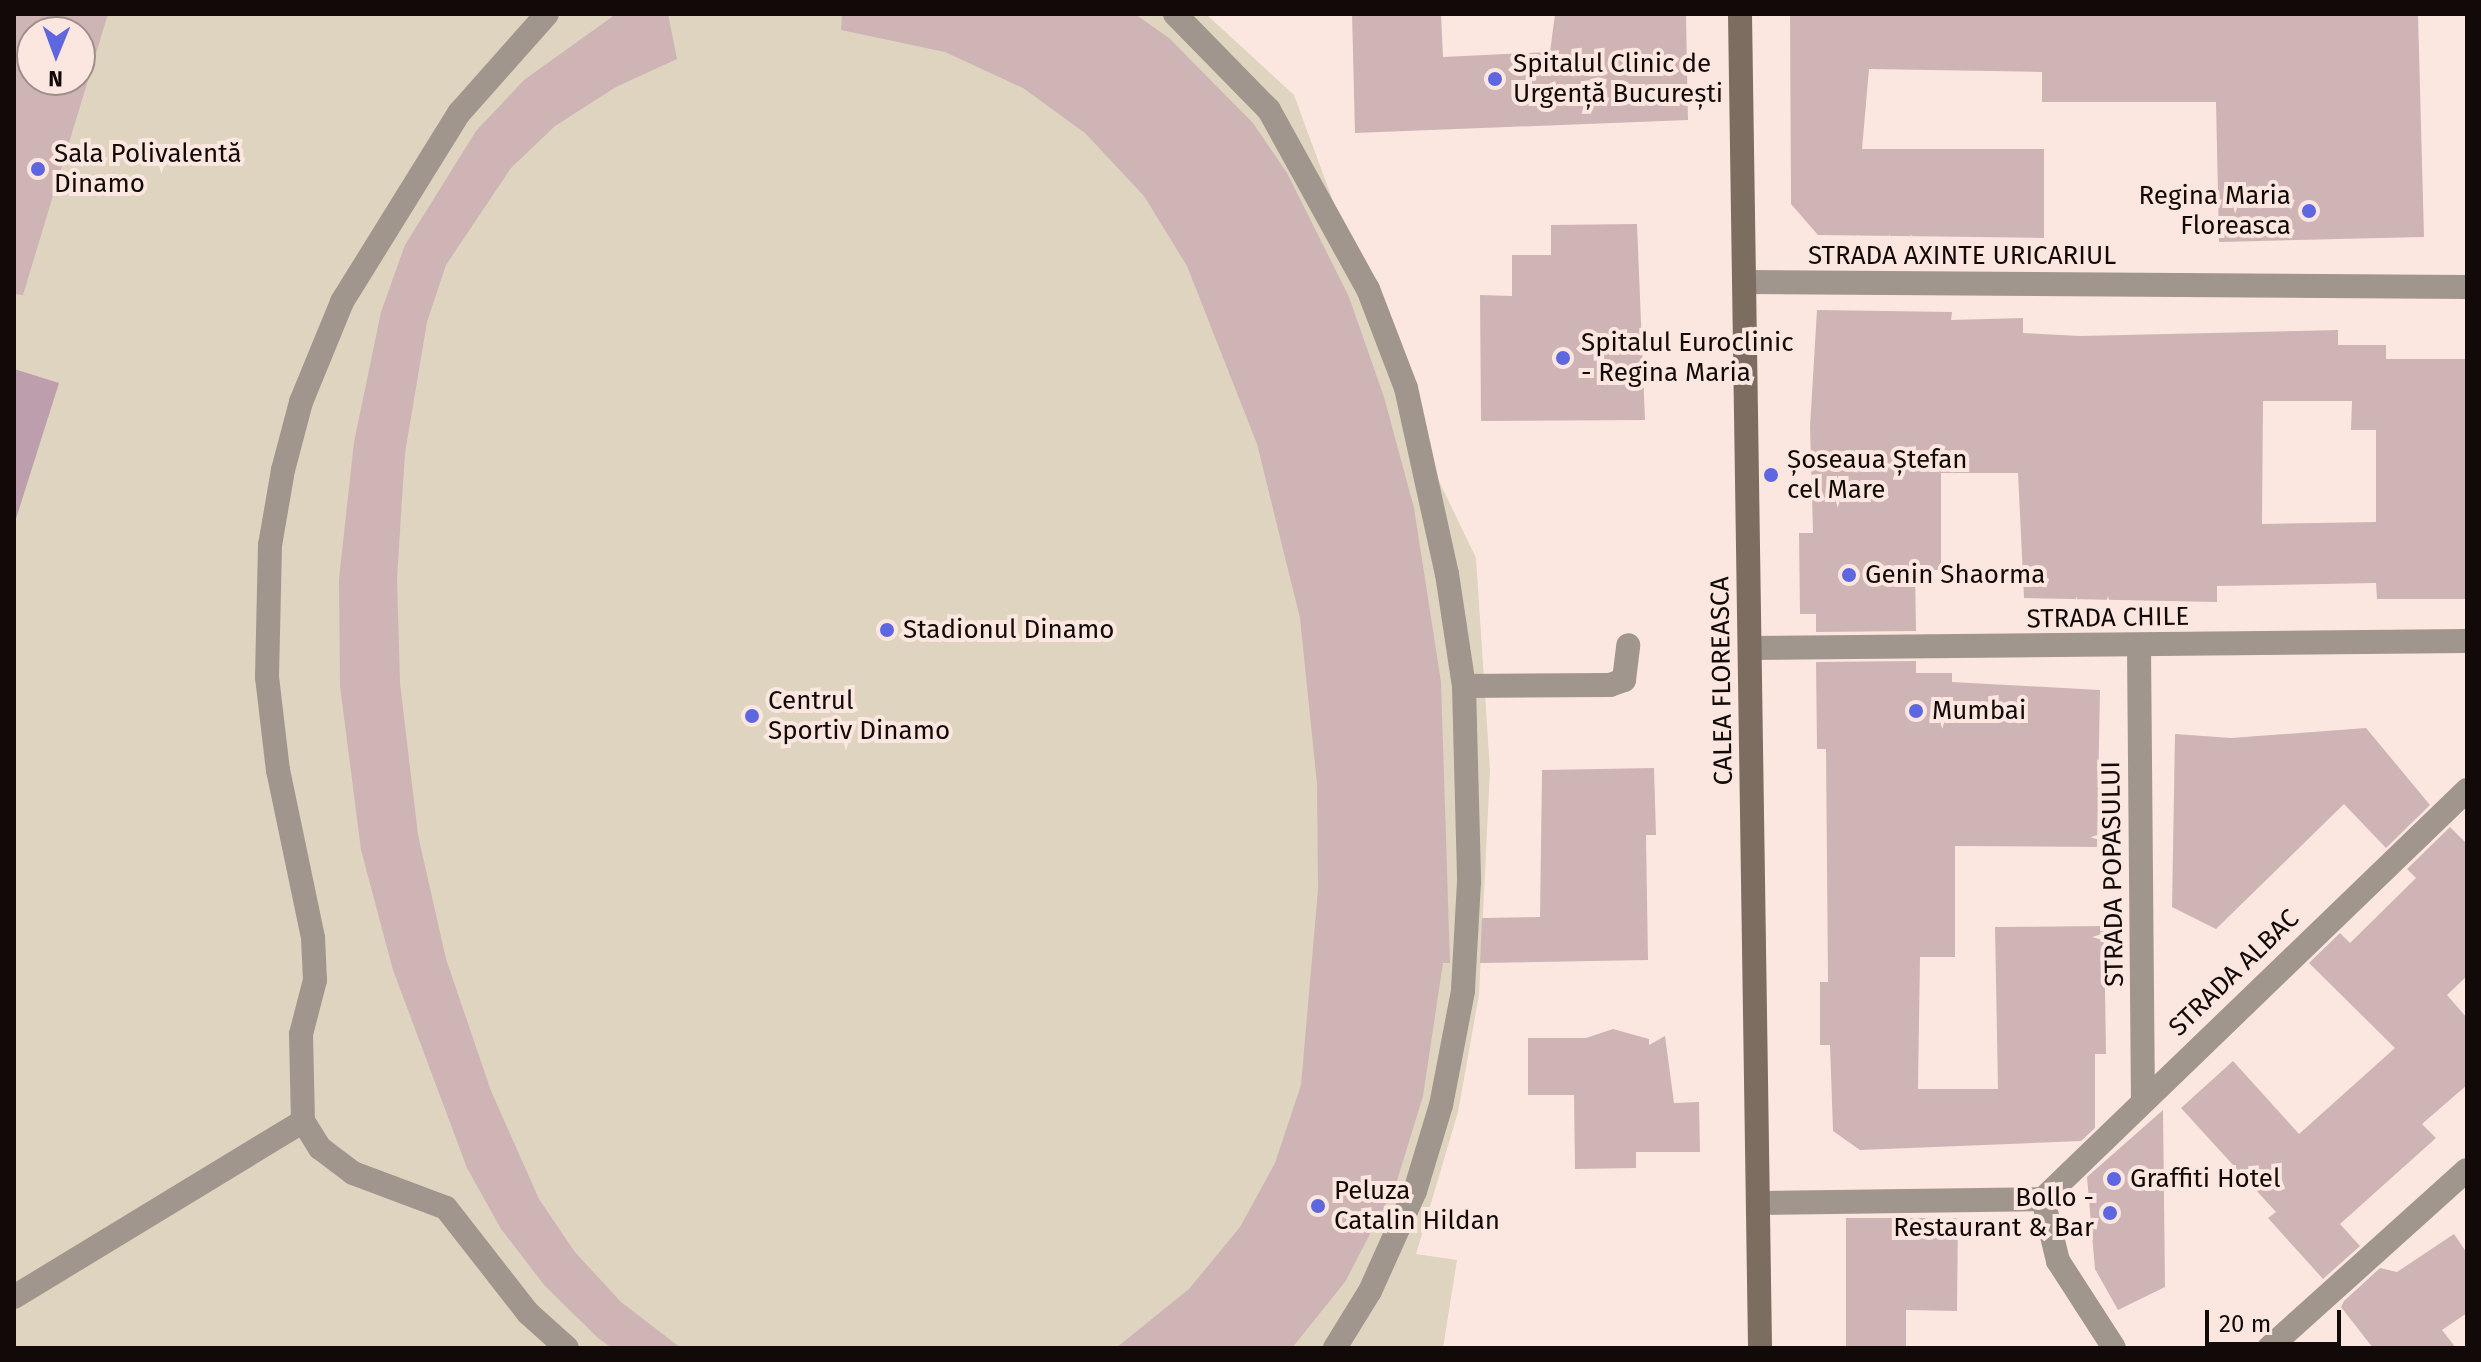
<!DOCTYPE html>
<meta charset="utf-8">
<style>
body{margin:0}
#map{position:relative;width:2481px;height:1362px;overflow:hidden;background:#fce7e0;font-family:"Fira Sans",sans-serif}
div>[style]{position:absolute}
[style*='--x']{left:calc(var(--x)*1px);top:calc(var(--y)*1px);width:calc(var(--w)*1px);rotate:calc(var(--a)*1deg)}
.green>*{inset:0;background:#ded4bf}
.water>*{inset:0;background:#bd9eac}
.building>*{inset:0;background:#cfb4b6}
.lane>*{height:24px;margin:-12px;padding:0 12px;transform-origin:12px;border-radius:12px;background:#a0968d}
.street>*{height:24px;margin:-12px;padding:0 12px;transform-origin:12px;border-radius:12px;background:#a0968d}
.secondary>*{height:24px;margin:-12px;padding:0 12px;transform-origin:12px;border-radius:12px;background:#7c6d60}
.dots>*{width:22px;height:22px;translate:-50% -50%;box-sizing:border-box;border:4px solid #fce7e0;border-radius:50%}
span{translate:-50% -50%;white-space:nowrap;text-align:center;line-height:1.15;-webkit-text-stroke:8px #fce7e0;paint-order:stroke}
.poi-label{font-size:26px;color:#120a08}
.left{translate:0 -50%;text-align:left}
.right{translate:-100% -50%;text-align:right}
.street-label{font-size:26px;color:#120a08}
.frame{position:absolute;inset:0;border:16px solid #120a08;pointer-events:none}
.north{position:absolute;left:16px;top:16px;width:80px;height:80px;box-sizing:border-box;background:#fce7e0;border:2px solid #9e8f8a;border-radius:50%;rotate:181deg;font-size:22px;font-weight:700;line-height:32px;text-align:center;color:#120a08}
.north::after{content:'';display:block;margin:auto;width:28px;height:36px;background:#5e67df;clip-path:polygon(50% 0,100% 100%,50% 72%,0 100%)}
.scale{position:absolute;left:2205px;top:1310px;width:136px;height:36px;box-sizing:border-box;border:4px solid #120a08;border-top:0;padding-left:10px;font-size:24px;line-height:28px;white-space:nowrap;color:#120a08;-webkit-text-stroke:6px #fce7e0;paint-order:stroke}
</style>
<div id="map">
<div class="green">
<i style="clip-path:polygon(evenodd,14px 14px,1206px 14px,1294px 95px,1426px 454px,1476px 558px,1490px 770px,1479px 995px,1458px 1112px,1416px 1254px,1457px 1260px,1443px 1348px,14px 1348px,14px 14px,32px 32px,80px 32px,80px 80px,32px 80px,32px 32px)"></i>
</div>
<div class="water">
<i style="clip-path:polygon(14px 369px,59px 383px,14px 525px)"></i>
</div>
<div class="building">
<i style="clip-path:polygon(evenodd,14px 14px,108px 14px,23px 295px,14px 294px,14px 14px,32px 32px,80px 32px,80px 80px,32px 80px,32px 32px)"></i>
<i style="clip-path:polygon(616px 14px,668px 14px,677px 59px,616px 87px,555px 126px,511px 168px,446px 265px,427px 322px,405px 453px,397px 578px,400px 683px,418px 835px,446px 959px,491px 1091px,539px 1199px,574px 1251px,621px 1302px,681px 1348px,612px 1348px,598px 1338px,545px 1286px,501px 1229px,467px 1168px,393px 970px,361px 850px,340px 686px,339px 579px,354px 442px,381px 312px,405px 245px,476px 131px,524px 80px)"></i>
<i style="clip-path:polygon(842px 14px,1135px 14px,1169px 38px,1253px 123px,1287px 173px,1349px 297px,1384px 397px,1414px 508px,1441px 682px,1450px 963px,1443px 963px,1423px 1096px,1396px 1184px,1345px 1282px,1292px 1348px,1116px 1348px,1189px 1289px,1240px 1227px,1275px 1163px,1301px 1085px,1318px 890px,1317px 784px,1300px 618px,1257px 444px,1187px 266px,1144px 196px,1085px 133px,1023px 88px,945px 52px,841px 30px)"></i>
<i style="clip-path:polygon(1352px 14px,1441px 14px,1443px 57px,1550px 52px,1555px 14px,1686px 14px,1688px 120px,1355px 133px)"></i>
<i style="clip-path:polygon(1790px 14px,2418px 14px,2424px 237px,2219px 242px,2216px 102px,2042px 102px,2042px 72px,1869px 69px,1862px 149px,2044px 149px,2044px 238px,1818px 235px,1791px 204px)"></i>
<i style="clip-path:polygon(1637px 224px,1645px 420px,1481px 421px,1480px 295px,1512px 296px,1512px 255px,1551px 255px,1551px 225px)"></i>
<i style="clip-path:polygon(evenodd,1817px 310px,1952px 312px,1951px 320px,2023px 318px,2023px 333px,2080px 336px,2338px 330px,2338px 345px,2386px 345px,2386px 359px,2467px 359px,2467px 599px,2377px 599px,2376px 583px,2217px 586px,2217px 602px,2024px 598px,2018px 473px,1941px 473px,1941px 570px,1915px 570px,1916px 631px,1816px 632px,1816px 614px,1800px 614px,1799px 533px,1813px 533px,1810px 427px,1817px 310px,2263px 401px,2352px 401px,2351px 430px,2376px 430px,2376px 522px,2262px 524px,2263px 401px)"></i>
<i style="clip-path:polygon(1916px 661px,1916px 673px,1952px 673px,1952px 682px,2100px 690px,2097px 847px,1955px 846px,1955px 957px,1920px 957px,1918px 1089px,1998px 1089px,1995px 927px,2104px 926px,2106px 1054px,2095px 1054px,2095px 1128px,2081px 1141px,1860px 1150px,1833px 1131px,1830px 1045px,1820px 1045px,1820px 982px,1828px 982px,1826px 749px,1817px 749px,1816px 662px)"></i>
<i style="clip-path:polygon(2366px 728px,2430px 805px,2386px 848px,2344px 804px,2216px 929px,2172px 907px,2175px 734px,2231px 738px)"></i>
<i style="clip-path:polygon(1654px 768px,1656px 835px,1646px 835px,1648px 960px,1480px 963px,1482px 918px,1540px 917px,1542px 770px)"></i>
<i style="clip-path:polygon(2450px 827px,2467px 844px,2467px 976px,2447px 995px,2467px 1018px,2467px 1085px,2422px 1124px,2436px 1138px,2340px 1224px,2360px 1246px,2323px 1279px,2268px 1218px,2276px 1212px,2181px 1108px,2233px 1061px,2299px 1134px,2395px 1048px,2309px 963px,2340px 933px,2350px 943px,2416px 878px,2407px 869px)"></i>
<i style="clip-path:polygon(1613px 1029px,1649px 1039px,1649px 1045px,1665px 1036px,1674px 1103px,1699px 1102px,1700px 1152px,1636px 1152px,1636px 1168px,1575px 1169px,1574px 1095px,1528px 1095px,1528px 1038px,1586px 1038px)"></i>
<i style="clip-path:polygon(2163px 1110px,2165px 1287px,2118px 1310px,2095px 1269px,2087px 1177px)"></i>
<i style="clip-path:polygon(1846px 1218px,1958px 1218px,1957px 1311px,1906px 1310px,1906px 1348px,1846px 1348px)"></i>
<i style="clip-path:polygon(2454px 1234px,2467px 1253px,2467px 1313px,2442px 1330px,2456px 1348px,2373px 1348px,2341px 1307px,2344px 1301px,2380px 1268px,2397px 1272px)"></i>
</div>
<div class="lane">
<i style="--x:547;--y:14;--w:132;--a:131.6"></i>
<i style="--x:459;--y:113;--w:222;--a:121.8"></i>
<i style="--x:342;--y:302;--w:108;--a:112.3"></i>
<i style="--x:301;--y:402;--w:70;--a:104.8"></i>
<i style="--x:283;--y:470;--w:76;--a:99.8"></i>
<i style="--x:270;--y:545;--w:132;--a:91.3"></i>
<i style="--x:267;--y:677;--w:94;--a:83.3"></i>
<i style="--x:278;--y:770;--w:172;--a:78.2"></i>
<i style="--x:313;--y:938;--w:42;--a:87.3"></i>
<i style="--x:315;--y:980;--w:56;--a:104.5"></i>
<i style="--x:301;--y:1034;--w:87;--a:88.7"></i>
<i style="--x:303;--y:1121;--w:32;--a:58"></i>
<i style="--x:320;--y:1148;--w:41;--a:37.1"></i>
<i style="--x:353;--y:1173;--w:99;--a:20.6"></i>
<i style="--x:446;--y:1208;--w:133;--a:52"></i>
<i style="--x:528;--y:1313;--w:52;--a:41.9"></i>
<i style="--x:1175;--y:14;--w:134;--a:45.6"></i>
<i style="--x:1269;--y:110;--w:205;--a:61.1"></i>
<i style="--x:1368;--y:289;--w:106;--a:69"></i>
<i style="--x:1406;--y:388;--w:190;--a:77.6"></i>
<i style="--x:1447;--y:574;--w:113;--a:81.4"></i>
<i style="--x:1464;--y:686;--w:196;--a:88.5"></i>
<i style="--x:1469;--y:882;--w:109;--a:93.2"></i>
<i style="--x:1463;--y:991;--w:116;--a:100.9"></i>
<i style="--x:1441;--y:1105;--w:90;--a:106.8"></i>
<i style="--x:1415;--y:1191;--w:110;--a:114.2"></i>
<i style="--x:1370;--y:1291;--w:67;--a:121.6"></i>
<i style="--x:1464;--y:686;--w:146;--a:-0.4"></i>
<i style="--x:1610;--y:685;--w:15;--a:-20"></i>
<i style="--x:1624;--y:680;--w:35;--a:-83"></i>
<i style="--x:14;--y:1297;--w:338;--a:-31.3"></i>
</div>
<div class="street">
<i style="--x:1744;--y:282;--w:723;--a:0.4"></i>
<i style="--x:2139;--y:647;--w:454;--a:89.5"></i>
<i style="--x:1750;--y:648;--w:717;--a:-0.56"></i>
<i style="--x:2043;--y:1199;--w:589;--a:-43.97"></i>
<i style="--x:2043;--y:1199;--w:64;--a:76.4"></i>
<i style="--x:2058;--y:1261;--w:103;--a:57.2"></i>
<i style="--x:1758;--y:1203;--w:285;--a:-0.8"></i>
<i style="--x:2269;--y:1348;--w:266;--a:-42"></i>
</div>
<div class="secondary">
<i style="--x:1740;--y:14;--w:1334;--a:89.14"></i>
</div>
<div class="dots">
<i style="left:1495px;top:79px;background:#5e67df"></i>
<i style="left:38px;top:169px;background:#5e67df"></i>
<i style="left:2309px;top:211px;background:#5e67df"></i>
<i style="left:1563px;top:358px;background:#5e67df"></i>
<i style="left:1771px;top:475px;background:#5e67df"></i>
<i style="left:1849px;top:575px;background:#5e67df"></i>
<i style="left:887px;top:630px;background:#5e67df"></i>
<i style="left:1916px;top:711px;background:#5e67df"></i>
<i style="left:752px;top:716px;background:#5e67df"></i>
<i style="left:2114px;top:1179px;background:#5e67df"></i>
<i style="left:1318px;top:1206px;background:#5e67df"></i>
<i style="left:2110px;top:1213px;background:#5e67df"></i>
</div>
<div class="poi-label">
<span class="left" style="left:1513px;top:79px">Spitalul Clinic de<br>Urgență București</span>
<span class="left" style="left:54px;top:169px">Sala Polivalentă<br>Dinamo</span>
<span class="right" style="left:2291px;top:211px">Regina Maria<br>Floreasca</span>
<span class="left" style="left:1581px;top:358px">Spitalul Euroclinic<br>- Regina Maria</span>
<span class="left" style="left:1787px;top:475px">Șoseaua Ștefan<br>cel Mare</span>
<span class="left" style="left:1865px;top:575px">Genin Shaorma</span>
<span class="left" style="left:903px;top:630px">Stadionul Dinamo</span>
<span class="left" style="left:768px;top:716px">Centrul<br>Sportiv Dinamo</span>
<span class="left" style="left:1932px;top:711px">Mumbai</span>
<span class="left" style="left:2130px;top:1179px">Graffiti Hotel</span>
<span class="left" style="left:1334px;top:1206px">Peluza<br>Catalin Hildan</span>
<span class="right" style="left:2094px;top:1213px">Bollo -<br>Restaurant &amp; Bar</span>
</div>
<div class="street-label">
<span style="left:1962px;top:256px">STRADA AXINTE URICARIUL</span>
<span style="left:2108px;top:618px;rotate:-1deg">STRADA CHILE</span>
<span style="left:1722px;top:681px;rotate:-91deg">CALEA FLOREASCA</span>
<span style="left:2113px;top:874px;rotate:-91deg">STRADA POPASULUI</span>
<span style="left:2234px;top:973px;rotate:-44deg">STRADA ALBAC</span>
</div>
<div class="frame"></div>
<div class="north">N</div>
<div class="scale">20 m</div>
</div>
